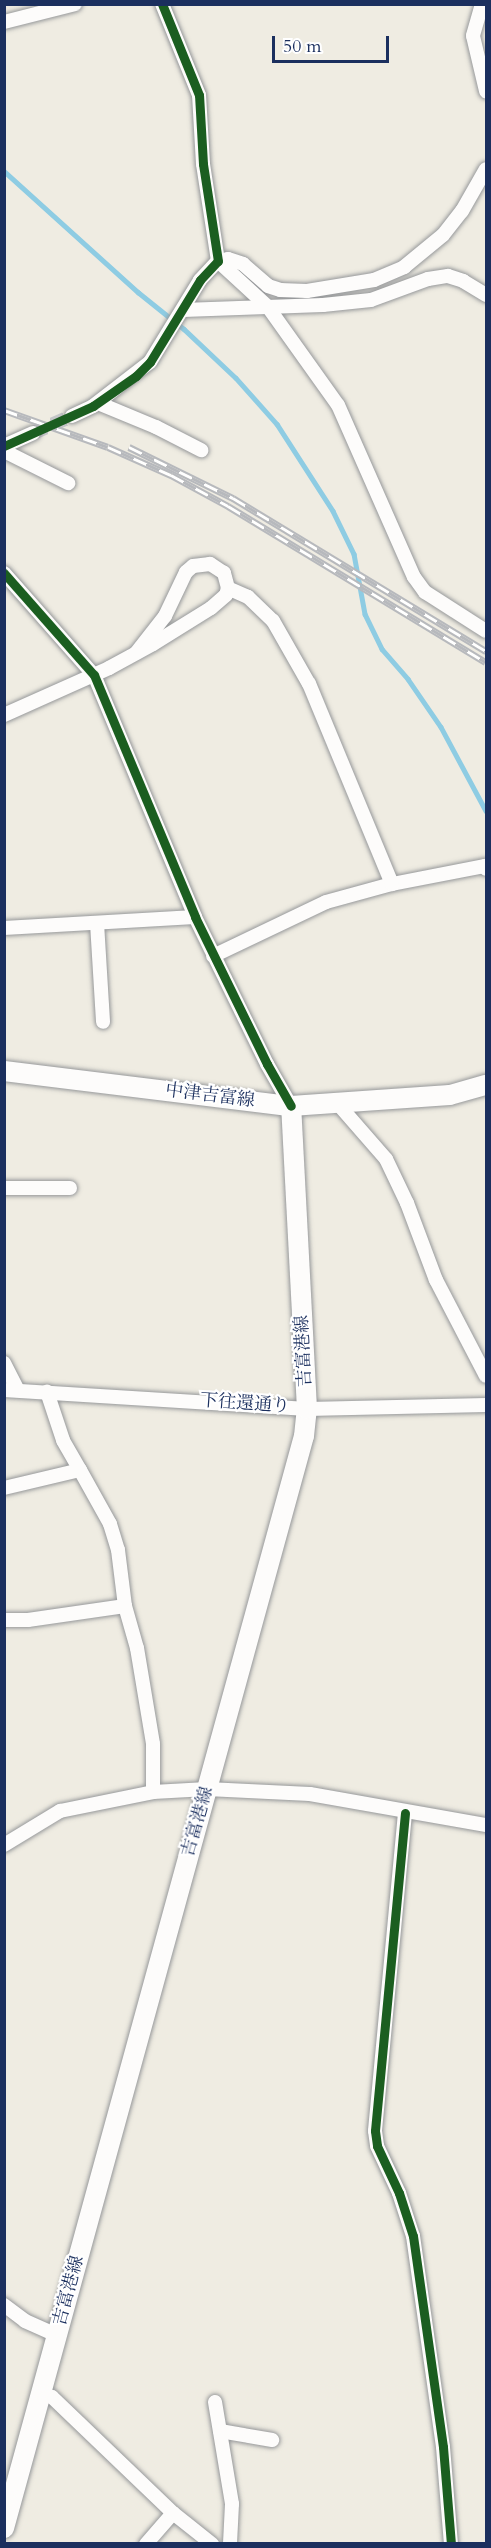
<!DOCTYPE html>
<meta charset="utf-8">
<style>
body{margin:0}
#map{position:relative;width:491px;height:2548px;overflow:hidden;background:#efece2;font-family:Cardo,"Noto Serif JP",serif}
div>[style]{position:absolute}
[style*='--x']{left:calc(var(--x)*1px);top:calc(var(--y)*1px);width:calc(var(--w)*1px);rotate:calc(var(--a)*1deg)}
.stream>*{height:4.5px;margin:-2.25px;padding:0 2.25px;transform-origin:2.25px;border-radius:2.25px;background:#8ecce3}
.street-tunnel>*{height:14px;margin-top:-7px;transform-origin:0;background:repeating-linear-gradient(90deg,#c5c6c8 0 14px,transparent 0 21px)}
.roads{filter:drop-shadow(0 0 2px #96989a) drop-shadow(0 0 2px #96989a)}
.street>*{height:14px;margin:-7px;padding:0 7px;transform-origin:7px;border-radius:7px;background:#fdfcfb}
.secondary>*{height:20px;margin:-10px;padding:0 10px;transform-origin:10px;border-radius:10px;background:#fdfcfb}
.rail>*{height:7px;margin-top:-3.5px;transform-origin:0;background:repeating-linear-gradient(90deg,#fff 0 14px,#b7b9bd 0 28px);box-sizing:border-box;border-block:2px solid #b7b9bd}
.cycleway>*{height:9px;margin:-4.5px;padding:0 4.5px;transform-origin:4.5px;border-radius:4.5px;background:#1b5e20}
span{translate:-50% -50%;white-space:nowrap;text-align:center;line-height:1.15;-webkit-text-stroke:4.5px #fff;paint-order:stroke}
.street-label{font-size:18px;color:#1b2f5e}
.frame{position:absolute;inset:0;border:6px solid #1b2f5e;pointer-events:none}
.scale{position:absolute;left:272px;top:36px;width:117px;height:27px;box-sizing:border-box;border:3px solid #1b2f5e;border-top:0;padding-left:8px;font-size:18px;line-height:21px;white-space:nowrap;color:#1b2f5e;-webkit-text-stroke:4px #fff;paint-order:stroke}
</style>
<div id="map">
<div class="stream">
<i style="--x:4;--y:171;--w:181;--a:42.1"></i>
<i style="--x:138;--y:292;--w:59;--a:38.8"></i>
<i style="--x:184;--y:329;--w:71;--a:43.3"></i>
<i style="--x:236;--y:378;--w:62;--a:48.3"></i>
<i style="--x:277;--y:424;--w:103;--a:57.2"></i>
<i style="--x:333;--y:511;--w:48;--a:64"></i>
<i style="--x:354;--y:554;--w:61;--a:79.6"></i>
<i style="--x:365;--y:614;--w:39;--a:64"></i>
<i style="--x:382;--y:649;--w:40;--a:49"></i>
<i style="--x:408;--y:679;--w:58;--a:55.5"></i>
<i style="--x:441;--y:727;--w:95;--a:61.8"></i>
</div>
<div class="street-tunnel">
<i style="--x:33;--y:433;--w:43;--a:-23.6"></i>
</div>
<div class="roads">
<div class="street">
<i style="--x:482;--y:4;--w:33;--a:106"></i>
<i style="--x:473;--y:36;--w:57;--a:76.7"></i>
<i style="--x:4;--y:22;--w:73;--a:-14.2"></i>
<i style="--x:218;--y:261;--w:68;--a:42.6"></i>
<i style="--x:268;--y:307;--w:120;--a:54.5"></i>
<i style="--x:338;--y:405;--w:188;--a:66.2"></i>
<i style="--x:414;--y:577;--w:19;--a:54"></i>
<i style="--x:425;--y:592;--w:72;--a:32.6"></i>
<i style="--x:218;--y:261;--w:10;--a:-11"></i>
<i style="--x:228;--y:259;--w:16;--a:18"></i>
<i style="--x:243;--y:264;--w:33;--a:41"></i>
<i style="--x:268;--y:286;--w:13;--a:18"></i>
<i style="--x:280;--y:290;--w:27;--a:2"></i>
<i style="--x:307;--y:291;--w:68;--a:-9.3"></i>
<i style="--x:374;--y:280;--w:33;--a:-23"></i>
<i style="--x:404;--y:267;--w:50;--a:-39.4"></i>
<i style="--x:443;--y:235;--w:31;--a:-52"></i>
<i style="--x:462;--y:211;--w:48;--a:-60.3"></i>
<i style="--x:183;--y:310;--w:140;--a:-2"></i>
<i style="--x:323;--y:305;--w:48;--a:-5.9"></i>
<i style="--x:371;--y:300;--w:61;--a:-20.2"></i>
<i style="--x:428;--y:279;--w:20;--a:-9"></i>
<i style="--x:448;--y:276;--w:16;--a:18"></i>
<i style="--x:463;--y:281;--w:27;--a:31"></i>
<i style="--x:98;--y:403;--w:63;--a:22.5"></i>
<i style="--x:156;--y:427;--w:51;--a:27.1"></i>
<i style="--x:72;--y:416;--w:23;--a:-25"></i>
<i style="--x:93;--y:406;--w:72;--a:-37.7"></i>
<i style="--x:150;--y:362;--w:96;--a:-58.6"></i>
<i style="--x:200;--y:280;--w:26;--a:-47"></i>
<i style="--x:218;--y:261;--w:98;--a:-98.8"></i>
<i style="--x:203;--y:164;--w:69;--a:-93.3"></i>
<i style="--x:199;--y:95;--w:98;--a:-112.1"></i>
<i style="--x:4;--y:446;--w:32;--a:-24"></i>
<i style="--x:4;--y:451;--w:72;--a:26.6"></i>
<i style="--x:4;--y:573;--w:136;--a:48.6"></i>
<i style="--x:94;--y:675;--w:262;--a:67.3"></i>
<i style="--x:195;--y:917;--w:164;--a:63.9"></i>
<i style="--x:267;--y:1064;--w:48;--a:60.3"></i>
<i style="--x:4;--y:715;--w:115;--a:-24.1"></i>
<i style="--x:109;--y:668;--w:50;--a:-28.6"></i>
<i style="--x:153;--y:644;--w:68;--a:-31.8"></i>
<i style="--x:211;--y:608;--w:20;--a:-41"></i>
<i style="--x:226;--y:595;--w:7;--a:-74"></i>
<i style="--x:228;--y:588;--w:16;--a:-105"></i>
<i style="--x:224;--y:573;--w:17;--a:-147"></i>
<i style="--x:210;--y:564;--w:17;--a:173"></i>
<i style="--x:193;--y:566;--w:9;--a:139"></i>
<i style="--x:186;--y:572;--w:49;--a:115.5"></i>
<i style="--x:165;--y:616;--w:47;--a:128.1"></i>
<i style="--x:392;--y:884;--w:95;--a:-11"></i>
<i style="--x:485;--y:866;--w:3;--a:72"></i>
<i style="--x:97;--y:923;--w:99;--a:86.5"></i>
<i style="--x:4;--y:928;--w:191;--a:-3.3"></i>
<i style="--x:213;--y:956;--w:125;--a:-25.5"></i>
<i style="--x:326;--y:902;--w:68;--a:-15.3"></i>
<i style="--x:392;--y:884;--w:217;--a:-112.5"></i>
<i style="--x:309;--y:684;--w:73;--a:-119.7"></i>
<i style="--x:273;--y:621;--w:35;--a:-136"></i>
<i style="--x:248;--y:597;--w:22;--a:-156"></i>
<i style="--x:338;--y:1104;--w:73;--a:48.9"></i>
<i style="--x:386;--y:1159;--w:49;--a:64.5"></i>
<i style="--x:407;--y:1203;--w:82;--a:69.4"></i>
<i style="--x:436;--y:1280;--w:108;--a:62.5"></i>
<i style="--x:4;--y:1188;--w:66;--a:0"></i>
<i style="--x:4;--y:1363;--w:30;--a:63"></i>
<i style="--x:4;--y:1390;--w:304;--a:3.6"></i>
<i style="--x:307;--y:1409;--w:179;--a:-1.3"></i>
<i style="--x:80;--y:1470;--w:62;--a:60.9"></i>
<i style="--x:110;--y:1524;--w:27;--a:73"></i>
<i style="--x:118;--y:1550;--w:56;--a:82.9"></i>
<i style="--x:125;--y:1606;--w:44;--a:74.1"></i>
<i style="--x:137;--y:1648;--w:97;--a:80.5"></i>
<i style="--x:153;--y:1744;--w:48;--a:90"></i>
<i style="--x:4;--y:1488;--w:78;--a:-13.3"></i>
<i style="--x:80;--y:1470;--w:34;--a:-120"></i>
<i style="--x:63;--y:1440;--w:51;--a:-108.4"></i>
<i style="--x:4;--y:1620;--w:24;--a:0"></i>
<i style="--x:28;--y:1620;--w:98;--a:-8.2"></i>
<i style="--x:405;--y:1813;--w:319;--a:95.4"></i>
<i style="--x:375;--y:2131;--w:15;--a:82"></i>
<i style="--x:377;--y:2146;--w:52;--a:64.9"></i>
<i style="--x:399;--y:2193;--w:45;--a:72"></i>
<i style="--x:413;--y:2236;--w:213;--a:81.9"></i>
<i style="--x:443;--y:2447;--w:97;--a:85.3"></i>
<i style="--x:4;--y:1845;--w:66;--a:-31.3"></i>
<i style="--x:60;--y:1811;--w:95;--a:-11.5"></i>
<i style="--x:153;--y:1792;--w:54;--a:-3.2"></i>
<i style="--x:207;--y:1789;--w:103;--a:2.8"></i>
<i style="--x:310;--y:1794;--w:179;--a:10"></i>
<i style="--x:4;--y:2305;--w:26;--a:37"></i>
<i style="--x:25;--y:2321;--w:35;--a:24"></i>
<i style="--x:42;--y:2395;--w:10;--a:11"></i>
<i style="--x:52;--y:2397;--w:168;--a:43.8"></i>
<i style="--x:173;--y:2513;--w:50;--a:38.5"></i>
<i style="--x:215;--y:2402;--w:103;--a:80.5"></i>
<i style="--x:232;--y:2504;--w:40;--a:92.9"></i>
<i style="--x:220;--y:2431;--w:53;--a:9.8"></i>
<i style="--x:146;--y:2544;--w:41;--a:-48.9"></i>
</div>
<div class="secondary">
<i style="--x:4;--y:1071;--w:289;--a:7"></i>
<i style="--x:291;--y:1106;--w:159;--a:-4"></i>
<i style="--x:450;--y:1095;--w:37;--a:-16"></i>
<i style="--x:4;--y:2528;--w:1132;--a:-74.64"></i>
<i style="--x:304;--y:1436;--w:27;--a:-84"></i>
<i style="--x:307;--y:1409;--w:303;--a:-93"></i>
</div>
</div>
<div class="rail">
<i style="--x:4;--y:410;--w:110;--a:19.6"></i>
<i style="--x:108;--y:447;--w:69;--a:24"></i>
<i style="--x:171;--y:475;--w:65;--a:28.5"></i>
<i style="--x:228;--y:506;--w:301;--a:31.2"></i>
<i style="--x:129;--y:447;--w:116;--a:26.1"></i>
<i style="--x:233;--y:498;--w:296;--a:31.2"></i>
</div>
<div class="cycleway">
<i style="--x:4;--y:446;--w:98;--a:-24.2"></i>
<i style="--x:93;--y:406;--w:52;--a:-34.9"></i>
<i style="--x:136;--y:376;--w:20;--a:-45"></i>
<i style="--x:150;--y:362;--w:96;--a:-58.6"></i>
<i style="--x:200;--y:280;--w:26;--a:-47"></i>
<i style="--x:218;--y:261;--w:98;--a:-98.8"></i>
<i style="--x:203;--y:164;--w:69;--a:-93.3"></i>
<i style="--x:199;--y:95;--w:98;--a:-112.1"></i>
<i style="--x:4;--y:573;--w:136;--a:48.6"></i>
<i style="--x:94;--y:675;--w:262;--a:67.3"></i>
<i style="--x:195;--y:917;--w:164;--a:63.9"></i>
<i style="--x:267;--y:1064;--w:48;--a:60.3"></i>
<i style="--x:405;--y:1813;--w:319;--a:95.4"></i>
<i style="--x:375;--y:2131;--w:15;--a:82"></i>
<i style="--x:377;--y:2146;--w:52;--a:64.9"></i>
<i style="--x:399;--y:2193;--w:45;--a:72"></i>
<i style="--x:413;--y:2236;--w:213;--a:81.9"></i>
<i style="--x:443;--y:2447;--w:97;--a:85.3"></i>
</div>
<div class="street-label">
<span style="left:210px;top:1096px;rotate:7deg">中津吉富線</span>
<span style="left:304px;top:1351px;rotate:-93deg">吉富港線</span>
<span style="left:245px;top:1404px;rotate:4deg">下往還通り</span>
<span style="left:198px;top:1822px;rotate:-74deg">吉富港線</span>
<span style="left:69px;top:2291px;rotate:-75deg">吉富港線</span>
</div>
<div class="frame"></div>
<div class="scale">50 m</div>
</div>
